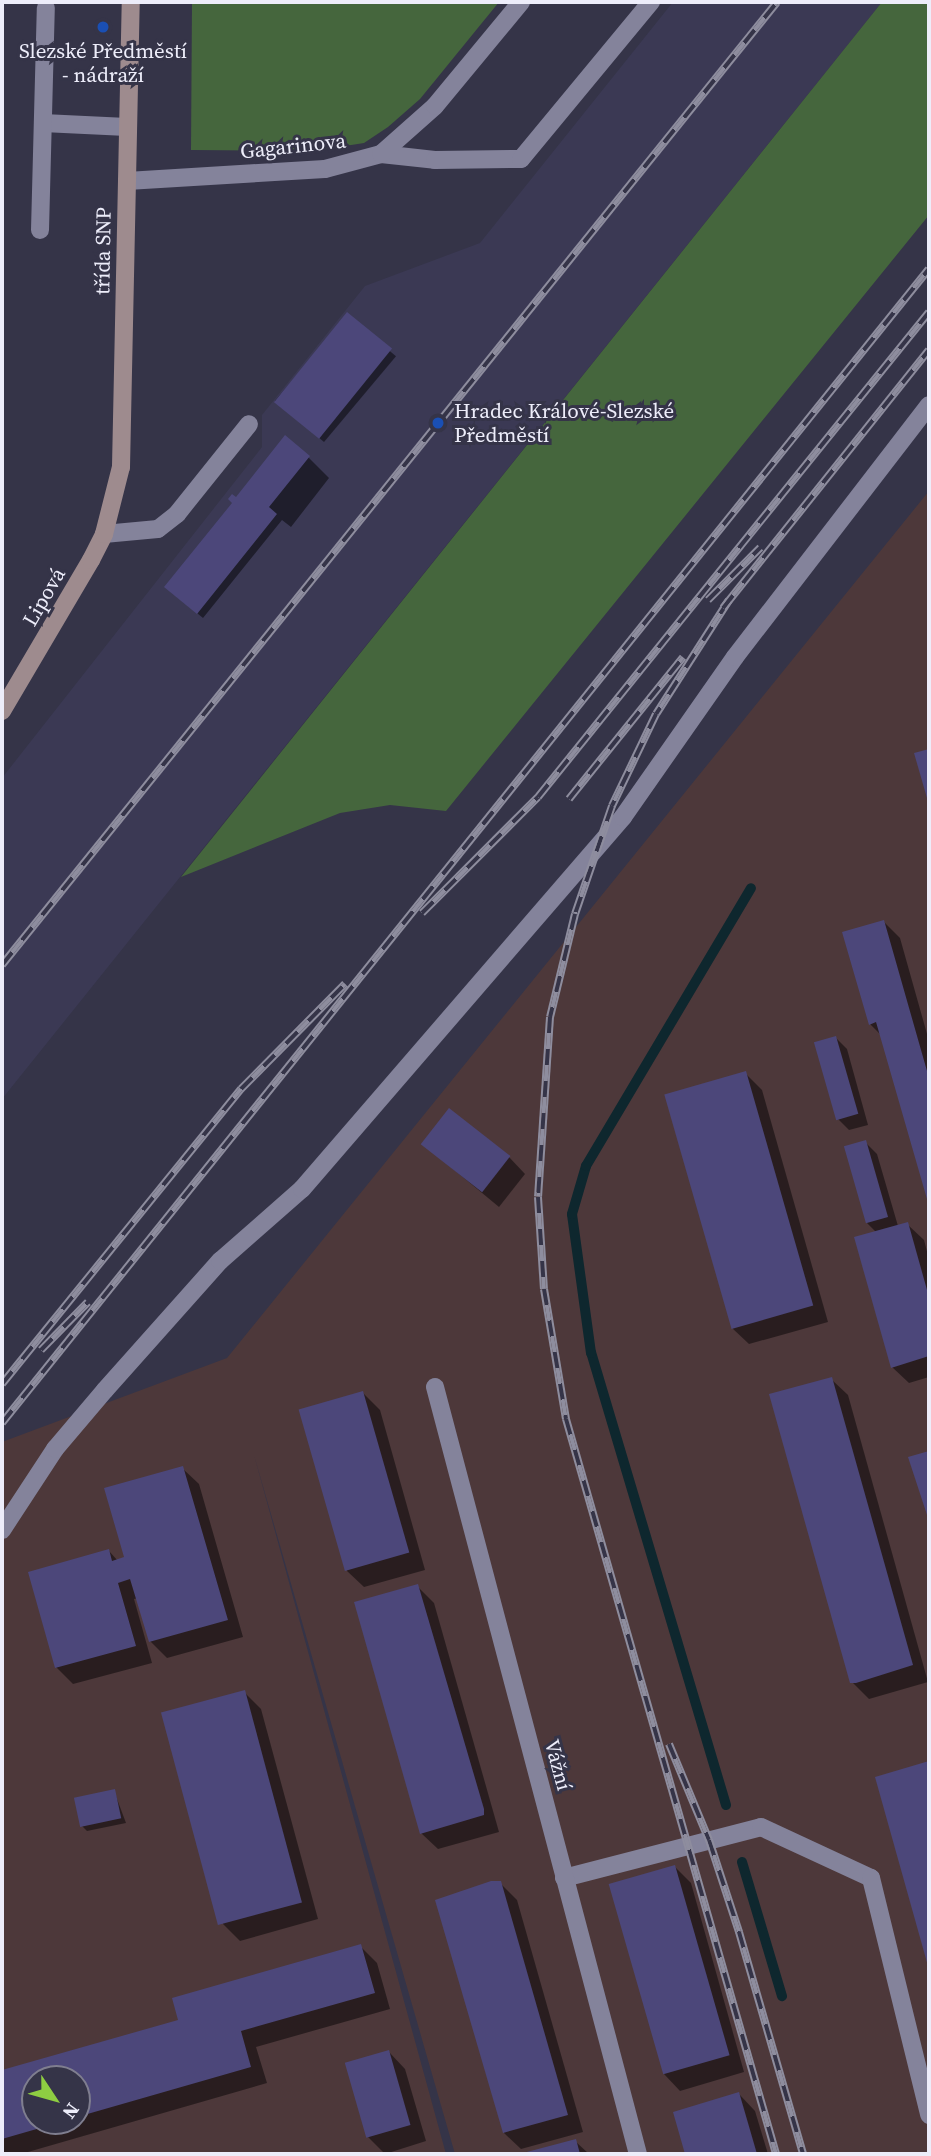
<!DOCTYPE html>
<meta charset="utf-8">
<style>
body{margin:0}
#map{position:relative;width:931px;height:2156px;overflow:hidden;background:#353448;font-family:"Source Serif 4",serif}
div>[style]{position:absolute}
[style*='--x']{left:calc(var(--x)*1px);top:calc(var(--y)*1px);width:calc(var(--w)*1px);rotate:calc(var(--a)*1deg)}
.built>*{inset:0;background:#3b3954}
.industrial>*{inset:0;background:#4d383a}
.green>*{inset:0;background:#45663d}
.shadow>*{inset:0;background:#0007;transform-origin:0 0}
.stream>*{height:10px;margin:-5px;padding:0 5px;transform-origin:5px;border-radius:5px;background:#0e272e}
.building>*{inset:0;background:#4c477a;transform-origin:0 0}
.lane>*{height:18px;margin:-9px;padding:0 9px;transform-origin:9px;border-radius:9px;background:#84839b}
.street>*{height:18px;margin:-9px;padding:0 9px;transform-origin:9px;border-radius:9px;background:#84839b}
.secondary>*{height:18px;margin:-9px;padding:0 9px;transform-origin:9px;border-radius:9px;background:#9e8b8e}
.rail>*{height:8px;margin-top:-4px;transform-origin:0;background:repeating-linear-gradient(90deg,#353448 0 16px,#8e8d9e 0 32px);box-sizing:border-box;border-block:2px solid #8e8d9e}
.dots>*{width:19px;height:19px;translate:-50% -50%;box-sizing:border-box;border:4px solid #353448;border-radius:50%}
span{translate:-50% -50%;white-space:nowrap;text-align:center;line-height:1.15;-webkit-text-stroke:6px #353448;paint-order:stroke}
.poi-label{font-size:21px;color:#ededfa}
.left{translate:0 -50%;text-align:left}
.street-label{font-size:21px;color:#ededfa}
.frame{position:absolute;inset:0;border:4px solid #ededfa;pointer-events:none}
.north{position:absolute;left:21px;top:2065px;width:70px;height:70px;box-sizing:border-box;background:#353448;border:2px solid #7f7e8f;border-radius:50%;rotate:126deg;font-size:19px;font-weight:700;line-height:28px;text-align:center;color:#ededfa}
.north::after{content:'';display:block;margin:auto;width:24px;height:32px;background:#8ecd42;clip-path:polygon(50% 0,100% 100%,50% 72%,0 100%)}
</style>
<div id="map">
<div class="built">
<i style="clip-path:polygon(673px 2px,882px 2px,2px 1099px,2px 778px,262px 447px,262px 415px,365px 286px,480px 243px)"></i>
</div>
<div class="industrial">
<i style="clip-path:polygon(evenodd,929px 491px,929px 2154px,455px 2154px,254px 1455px,446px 2154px,2px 2154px,2px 1442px,227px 1358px,929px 491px,35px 2079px,77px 2079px,77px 2121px,35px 2121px,35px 2079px)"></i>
</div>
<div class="green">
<i style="clip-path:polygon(192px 2px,499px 2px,420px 99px,388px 127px,364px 143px,313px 151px,191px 150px)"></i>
<i style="clip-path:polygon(882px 2px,929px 2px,929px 215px,446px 811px,390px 805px,340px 813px,181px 877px)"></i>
</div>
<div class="shadow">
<i style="left:347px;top:315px;width:64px;height:112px;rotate:40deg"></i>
<i style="clip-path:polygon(308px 457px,329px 478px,291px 527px,282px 520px,203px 618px,171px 592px,236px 499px)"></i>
<i style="clip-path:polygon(883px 921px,900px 938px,929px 1041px,929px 1203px,881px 1035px,870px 1024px)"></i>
<i style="clip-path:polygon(836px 1038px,847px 1049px,868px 1125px,849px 1130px,838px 1119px)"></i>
<i style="clip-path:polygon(745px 1073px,762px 1090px,828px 1322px,749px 1344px,732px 1328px)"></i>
<i style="clip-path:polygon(865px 1142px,877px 1154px,898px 1226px,907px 1224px,924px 1240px,929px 1259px,929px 1377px,909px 1383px,892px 1367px,876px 1232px,867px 1223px)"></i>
<i style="clip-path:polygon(423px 1144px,509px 1157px,525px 1174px,499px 1207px)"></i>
<i style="clip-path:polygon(831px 1379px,848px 1395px,928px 1682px,869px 1699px,852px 1682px)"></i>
<i style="clip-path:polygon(363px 1393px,380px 1410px,425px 1570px,364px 1587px,347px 1571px)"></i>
<i style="clip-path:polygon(182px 1468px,199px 1484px,243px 1637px,167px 1658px,150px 1641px,138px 1598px,134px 1599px,152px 1663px,73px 1684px,56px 1667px,109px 1551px,118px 1561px,126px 1559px)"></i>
<i style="clip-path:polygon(417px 1586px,434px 1603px,499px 1832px,438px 1849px,421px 1833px)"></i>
<i style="clip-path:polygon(244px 1692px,261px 1709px,318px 1919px,240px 1941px,223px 1924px)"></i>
<i style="clip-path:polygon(929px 1763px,929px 1962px,877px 1778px)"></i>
<i style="clip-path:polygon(114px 1791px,126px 1823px,87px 1831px,82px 1826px)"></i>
<i style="clip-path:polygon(675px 1867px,691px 1883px,744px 2072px,680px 2091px,664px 2074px)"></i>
<i style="clip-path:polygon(500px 1883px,517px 1900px,583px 2132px,521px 2149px,504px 2133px)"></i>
<i style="clip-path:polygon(evenodd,360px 1946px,377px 1963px,390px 2009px,256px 2047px,267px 2083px,21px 2154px,2px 2154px,2px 2071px,180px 2021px,360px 1946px,35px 2079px,77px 2079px,77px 2121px,35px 2121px,35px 2079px)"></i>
<i style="clip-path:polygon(389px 2052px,405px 2069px,426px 2141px,385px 2154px,368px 2137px)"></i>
<i style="clip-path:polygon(739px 2094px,755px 2111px,768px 2154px,687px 2154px,675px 2113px)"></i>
<i style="clip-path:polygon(575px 2141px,589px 2154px,526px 2154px)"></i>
</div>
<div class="stream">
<i style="--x:726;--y:1805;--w:472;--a:-106.6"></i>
<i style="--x:591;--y:1353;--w:140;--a:-97.8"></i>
<i style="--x:572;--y:1214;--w:50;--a:-73.7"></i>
<i style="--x:586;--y:1166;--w:323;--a:-59.3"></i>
<i style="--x:742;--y:1862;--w:140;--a:73.4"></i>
</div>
<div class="building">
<i style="left:347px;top:312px;width:58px;height:116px;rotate:39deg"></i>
<i style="clip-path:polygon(285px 435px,310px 456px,269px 507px,277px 514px,197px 614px,164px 587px,232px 503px,228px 499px,232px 494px,236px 497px)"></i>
<i style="clip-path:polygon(929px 749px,929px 805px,914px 753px)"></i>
<i style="clip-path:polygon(884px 920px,929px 1078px,929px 1206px,876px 1022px,869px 1025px,842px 932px)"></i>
<i style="left:836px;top:1036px;width:81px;height:23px;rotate:74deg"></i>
<i style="left:746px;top:1071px;width:244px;height:85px;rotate:74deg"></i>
<i style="left:449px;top:1108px;width:78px;height:46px;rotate:38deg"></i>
<i style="left:866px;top:1140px;width:80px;height:23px;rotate:74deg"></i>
<i style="clip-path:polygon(908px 1222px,929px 1297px,929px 1356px,891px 1368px,854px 1237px)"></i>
<i style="clip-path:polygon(832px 1377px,913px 1665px,856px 1683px,850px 1683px,769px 1394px)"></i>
<i style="left:363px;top:1391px;width:168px;height:67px;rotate:74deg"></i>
<i style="clip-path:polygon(929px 1451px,929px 1521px,908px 1457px)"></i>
<i style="clip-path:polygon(183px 1466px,228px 1620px,149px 1642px,130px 1579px,118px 1583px,136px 1646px,55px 1668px,28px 1572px,109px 1549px,112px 1561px,124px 1557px,104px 1488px)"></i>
<i style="clip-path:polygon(418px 1584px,484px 1809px,484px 1815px,420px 1834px,354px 1602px)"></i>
<i style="left:245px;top:1690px;width:220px;height:87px;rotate:75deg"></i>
<i style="clip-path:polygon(929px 1761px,929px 1966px,928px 1966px,875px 1777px)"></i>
<i style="left:115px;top:1789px;width:30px;height:42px;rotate:78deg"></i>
<i style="left:675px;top:1865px;width:198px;height:69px;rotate:74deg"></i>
<i style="clip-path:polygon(491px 1881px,501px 1881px,568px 2115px,503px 2133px,435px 1900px)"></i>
<i style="clip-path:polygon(361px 1944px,375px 1993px,241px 2031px,251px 2067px,77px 2117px,77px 2079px,35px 2079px,35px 2121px,61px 2122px,2px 2139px,2px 2070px,178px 2020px,172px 1998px)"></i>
<i style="left:389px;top:2050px;width:78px;height:46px;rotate:74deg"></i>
<i style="clip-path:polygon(739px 2092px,757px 2154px,685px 2154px,673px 2112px)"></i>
<i style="clip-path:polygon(576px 2139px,580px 2154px,523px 2154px,523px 2153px)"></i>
</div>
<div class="lane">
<i style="--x:43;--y:123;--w:84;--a:2.7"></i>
<i style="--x:381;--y:154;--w:54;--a:6.3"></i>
<i style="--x:435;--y:160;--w:86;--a:-0.7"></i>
<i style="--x:521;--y:159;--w:204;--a:-50.4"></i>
<i style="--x:40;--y:230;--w:222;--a:-88.5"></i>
<i style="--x:104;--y:534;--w:54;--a:-5.3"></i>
<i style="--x:158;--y:529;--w:24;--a:-38"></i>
<i style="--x:177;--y:514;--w:115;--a:-51.3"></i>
<i style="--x:2;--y:1530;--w:97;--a:-56.8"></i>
<i style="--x:55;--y:1449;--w:77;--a:-49.7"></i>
<i style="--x:105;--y:1390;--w:173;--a:-48.3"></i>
<i style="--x:220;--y:1261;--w:109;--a:-41.3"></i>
<i style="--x:302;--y:1189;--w:491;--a:-49.2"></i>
<i style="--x:623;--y:817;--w:195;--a:-55"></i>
<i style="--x:735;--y:657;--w:318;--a:-52.4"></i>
<i style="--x:564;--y:1878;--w:203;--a:-14.5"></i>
<i style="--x:761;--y:1827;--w:121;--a:24.9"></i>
<i style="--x:871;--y:1878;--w:244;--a:76.2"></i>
</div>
<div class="street">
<i style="--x:127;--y:181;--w:198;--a:-3.5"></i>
<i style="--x:325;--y:169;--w:58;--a:-15"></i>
<i style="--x:381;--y:154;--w:72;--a:-41.6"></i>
<i style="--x:435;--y:106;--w:135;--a:-50.4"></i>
<i style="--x:435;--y:1387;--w:793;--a:75.18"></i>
</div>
<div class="secondary">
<i style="--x:2;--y:711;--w:175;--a:-59.5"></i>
<i style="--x:91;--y:560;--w:29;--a:-63"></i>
<i style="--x:104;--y:534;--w:69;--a:-75.8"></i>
<i style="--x:121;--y:467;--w:465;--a:-88.8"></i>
</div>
<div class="rail">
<i style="--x:708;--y:600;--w:74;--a:-45"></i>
<i style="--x:729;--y:600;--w:135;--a:122.6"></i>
<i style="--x:656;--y:714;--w:102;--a:115.6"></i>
<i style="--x:612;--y:806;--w:114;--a:108.9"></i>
<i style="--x:575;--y:914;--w:106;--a:103.6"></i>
<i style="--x:550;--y:1017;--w:180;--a:93.8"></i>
<i style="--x:538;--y:1197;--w:92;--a:86.3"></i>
<i style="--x:544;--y:1289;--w:132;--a:80.4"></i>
<i style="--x:566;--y:1419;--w:764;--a:74.05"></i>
<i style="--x:723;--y:608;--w:330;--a:-51.4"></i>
<i style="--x:569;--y:799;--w:182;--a:-51.2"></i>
<i style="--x:422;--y:913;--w:164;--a:-45"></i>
<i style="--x:538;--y:797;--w:623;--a:-51.12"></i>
<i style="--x:2;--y:965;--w:1236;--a:-51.17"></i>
<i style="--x:41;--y:1350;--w:67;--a:-45.6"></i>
<i style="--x:2;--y:1384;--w:380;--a:-51"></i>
<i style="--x:241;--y:1089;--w:148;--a:-45.3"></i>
<i style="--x:2;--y:1423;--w:1480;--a:-51.23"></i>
<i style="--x:669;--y:1744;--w:104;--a:67.4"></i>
<i style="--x:709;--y:1840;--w:97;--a:71.9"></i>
<i style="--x:739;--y:1932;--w:231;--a:73.9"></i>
</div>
<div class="dots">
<i style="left:103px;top:27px;background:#1a4fb4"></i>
<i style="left:438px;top:423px;background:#1a4fb4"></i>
</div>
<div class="poi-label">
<span style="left:103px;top:63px">Slezské Předměstí<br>- nádraží</span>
<span class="left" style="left:454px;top:423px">Hradec Králové-Slezské<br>Předměstí</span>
</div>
<div class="street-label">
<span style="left:293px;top:146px;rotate:-6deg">Gagarinova</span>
<span style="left:103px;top:251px;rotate:-89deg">třída SNP</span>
<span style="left:44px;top:597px;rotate:-60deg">Lipová</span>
<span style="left:558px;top:1765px;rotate:75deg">Vážní</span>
</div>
<div class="frame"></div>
<div class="north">N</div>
</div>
